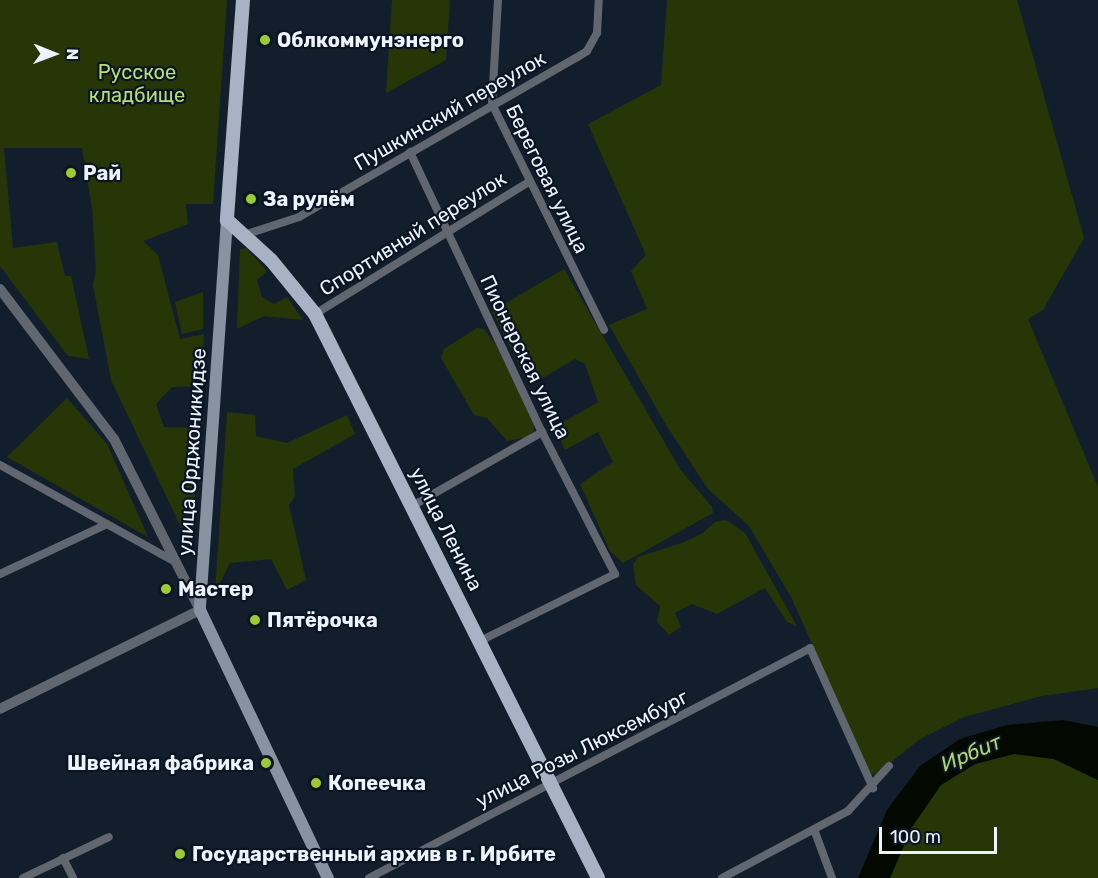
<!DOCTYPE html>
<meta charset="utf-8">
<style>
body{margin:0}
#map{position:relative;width:1098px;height:878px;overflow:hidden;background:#131e2d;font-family:Rubik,sans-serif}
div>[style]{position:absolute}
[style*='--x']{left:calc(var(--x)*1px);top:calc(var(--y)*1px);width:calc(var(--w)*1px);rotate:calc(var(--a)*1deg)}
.green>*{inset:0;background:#273607}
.water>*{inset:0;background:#040900}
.minor>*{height:8px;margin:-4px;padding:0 4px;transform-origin:4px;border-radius:4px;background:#616770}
.tertiary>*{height:10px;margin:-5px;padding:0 5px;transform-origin:5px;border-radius:5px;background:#616770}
.secondary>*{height:12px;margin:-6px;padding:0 6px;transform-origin:6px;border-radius:6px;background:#8892a0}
.primary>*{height:14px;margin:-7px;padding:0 7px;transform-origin:7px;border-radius:7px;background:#a7b3c5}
.dots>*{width:16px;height:16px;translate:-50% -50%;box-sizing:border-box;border:3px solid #0a1423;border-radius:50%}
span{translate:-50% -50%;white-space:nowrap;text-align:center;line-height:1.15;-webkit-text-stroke:4.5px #0a1423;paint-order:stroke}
.poi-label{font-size:20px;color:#eef4fd;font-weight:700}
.left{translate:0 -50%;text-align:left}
.right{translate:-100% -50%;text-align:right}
.park-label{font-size:20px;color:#b8de74}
.street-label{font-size:20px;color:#eef4fd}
.water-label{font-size:21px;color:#b0d56c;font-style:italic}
.north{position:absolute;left:24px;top:24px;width:60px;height:60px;-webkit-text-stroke:4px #0a1423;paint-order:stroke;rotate:91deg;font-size:16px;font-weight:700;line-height:24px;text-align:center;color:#eef4fd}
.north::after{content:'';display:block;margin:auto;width:21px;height:27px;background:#eef4fd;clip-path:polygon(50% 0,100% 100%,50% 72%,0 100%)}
.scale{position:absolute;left:879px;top:827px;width:118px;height:27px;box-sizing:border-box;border:3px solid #eef4fd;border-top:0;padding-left:8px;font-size:18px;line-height:21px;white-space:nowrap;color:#eef4fd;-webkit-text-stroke:4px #0a1423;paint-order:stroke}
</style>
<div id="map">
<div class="green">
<i style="clip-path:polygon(0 0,227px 0,213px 204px,186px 204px,188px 224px,143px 241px,158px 255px,180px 339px,204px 334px,202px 386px,172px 387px,156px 404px,164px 427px,198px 428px,193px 533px,188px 542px,111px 380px,93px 285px,96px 271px,92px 208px,82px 148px,4px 148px,13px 248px,57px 242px,65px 276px,71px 276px,89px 359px,68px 356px,0 266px)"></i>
<i style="clip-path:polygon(392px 0,450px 0,446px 60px,386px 93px)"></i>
<i style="clip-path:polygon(667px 0,1017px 0,1084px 238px,1043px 310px,1028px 319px,1098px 487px,1098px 688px,1042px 696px,964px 717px,920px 739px,875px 775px,871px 774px,791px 597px,749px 526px,708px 489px,666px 425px,609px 325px,647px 309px,631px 271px,646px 255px,588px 124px,661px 85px)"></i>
<i style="clip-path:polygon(246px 248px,267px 271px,257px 280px,262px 297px,274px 304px,287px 297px,303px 320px,264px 316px,237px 329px,240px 249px)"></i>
<i style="clip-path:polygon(564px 269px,680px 469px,712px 507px,713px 513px,623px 563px,610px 551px,580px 484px,613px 462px,598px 432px,565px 450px,555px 427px,598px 402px,585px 364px,575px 359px,541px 379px,527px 381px,492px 311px)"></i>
<i style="clip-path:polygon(203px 292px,203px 329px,182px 334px,175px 302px)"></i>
<i style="clip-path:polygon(477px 328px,484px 329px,496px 345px,534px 423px,534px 431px,527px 437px,507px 441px,487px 418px,474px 415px,441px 358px,444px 349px)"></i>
<i style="clip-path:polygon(67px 398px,107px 444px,148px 537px,7px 457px)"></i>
<i style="clip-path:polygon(227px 412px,255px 415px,256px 436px,287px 443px,347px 415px,355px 434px,293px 469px,295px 496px,289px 505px,306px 580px,287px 590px,271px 559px,230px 563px,215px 593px)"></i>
<i style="clip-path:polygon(726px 520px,745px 533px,797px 626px,787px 622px,765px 588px,717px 614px,692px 604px,675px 613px,681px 627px,669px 635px,657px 622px,660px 606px,636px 585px,633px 565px,638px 557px,682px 543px,703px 533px,715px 522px)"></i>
<i style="clip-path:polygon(1014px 754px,1054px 759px,1098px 780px,1098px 878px,890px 878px,912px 827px,941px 785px,975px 764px)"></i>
</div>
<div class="water">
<i style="clip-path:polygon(1063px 720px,1098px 727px,1098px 780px,1054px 759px,1014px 754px,975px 764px,941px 785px,912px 827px,890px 878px,858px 878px,887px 810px,920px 766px,960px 739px,1007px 725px)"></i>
</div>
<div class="minor">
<i style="--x:498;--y:0;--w:104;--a:93.3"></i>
<i style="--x:492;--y:104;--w:252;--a:63.6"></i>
<i style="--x:410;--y:152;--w:310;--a:64.8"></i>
<i style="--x:542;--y:432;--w:160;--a:62.8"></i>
<i style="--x:615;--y:574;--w:151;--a:153.6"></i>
<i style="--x:244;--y:235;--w:58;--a:-18.1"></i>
<i style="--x:299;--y:217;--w:319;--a:-29.9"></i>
<i style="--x:576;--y:58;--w:13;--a:-32"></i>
<i style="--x:587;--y:51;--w:21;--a:-61"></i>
<i style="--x:597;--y:33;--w:33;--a:-87"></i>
<i style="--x:315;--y:314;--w:251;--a:-31.7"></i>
<i style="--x:0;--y:465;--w:201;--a:28.9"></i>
<i style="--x:412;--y:506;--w:150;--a:-29.6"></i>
<i style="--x:0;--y:574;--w:118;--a:-25"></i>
<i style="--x:815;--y:832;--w:49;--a:69.7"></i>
<i style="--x:63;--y:858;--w:22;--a:63"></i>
<i style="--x:23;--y:878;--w:95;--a:-25.5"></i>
<i style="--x:369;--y:878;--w:497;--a:-27.5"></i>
<i style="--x:810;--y:648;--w:154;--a:65.8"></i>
<i style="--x:722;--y:878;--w:143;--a:-28"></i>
<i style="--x:848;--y:811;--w:61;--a:-47.7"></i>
</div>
<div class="tertiary">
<i style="--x:0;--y:289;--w:188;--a:52.8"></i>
<i style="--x:114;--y:439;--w:191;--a:63.3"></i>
<i style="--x:200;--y:610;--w:223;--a:153.7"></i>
</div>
<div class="secondary">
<i style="--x:227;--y:220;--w:391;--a:94"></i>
<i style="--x:200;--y:610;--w:297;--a:64.5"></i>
</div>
<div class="primary">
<i style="--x:243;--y:0;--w:221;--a:94.2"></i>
<i style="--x:227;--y:220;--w:59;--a:42.3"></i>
<i style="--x:271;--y:260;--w:70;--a:50.8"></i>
<i style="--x:315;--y:314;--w:631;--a:63.35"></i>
</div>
<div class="dots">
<i style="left:265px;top:40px;background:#9cca32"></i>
<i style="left:71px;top:173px;background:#9cca32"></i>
<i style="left:251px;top:199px;background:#9cca32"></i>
<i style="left:166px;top:589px;background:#9cca32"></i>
<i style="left:255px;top:620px;background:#9cca32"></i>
<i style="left:266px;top:763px;background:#9cca32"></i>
<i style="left:316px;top:783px;background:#9cca32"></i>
<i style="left:180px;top:854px;background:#9cca32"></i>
</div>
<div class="poi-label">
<span class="left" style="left:277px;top:40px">Облкоммунэнерго</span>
<span class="left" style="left:83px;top:173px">Рай</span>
<span class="left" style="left:263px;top:199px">За рулём</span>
<span class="left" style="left:178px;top:589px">Мастер</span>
<span class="left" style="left:267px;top:620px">Пятёрочка</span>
<span class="right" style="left:254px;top:763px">Швейная фабрика</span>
<span class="left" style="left:328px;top:783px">Копеечка</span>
<span class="left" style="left:192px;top:854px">Государственный архив в г. Ирбите</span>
</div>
<div class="park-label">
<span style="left:137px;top:84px">Русское<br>кладбище</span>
</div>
<div class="street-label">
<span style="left:450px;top:111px;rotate:-30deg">Пушкинский переулок</span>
<span style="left:547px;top:179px;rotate:64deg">Береговая улица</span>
<span style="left:413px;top:234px;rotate:-32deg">Спортивный переулок</span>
<span style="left:525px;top:357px;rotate:64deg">Пионерская улица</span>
<span style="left:192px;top:452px;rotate:-86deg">улица Орджоникидзе</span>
<span style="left:446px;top:529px;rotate:63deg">улица Ленина</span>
<span style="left:582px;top:749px;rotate:-27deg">улица Розы Люксембург</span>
</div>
<div class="water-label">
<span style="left:971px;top:753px;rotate:-23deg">Ирбит</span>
</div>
<div class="north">N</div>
<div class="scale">100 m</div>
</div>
